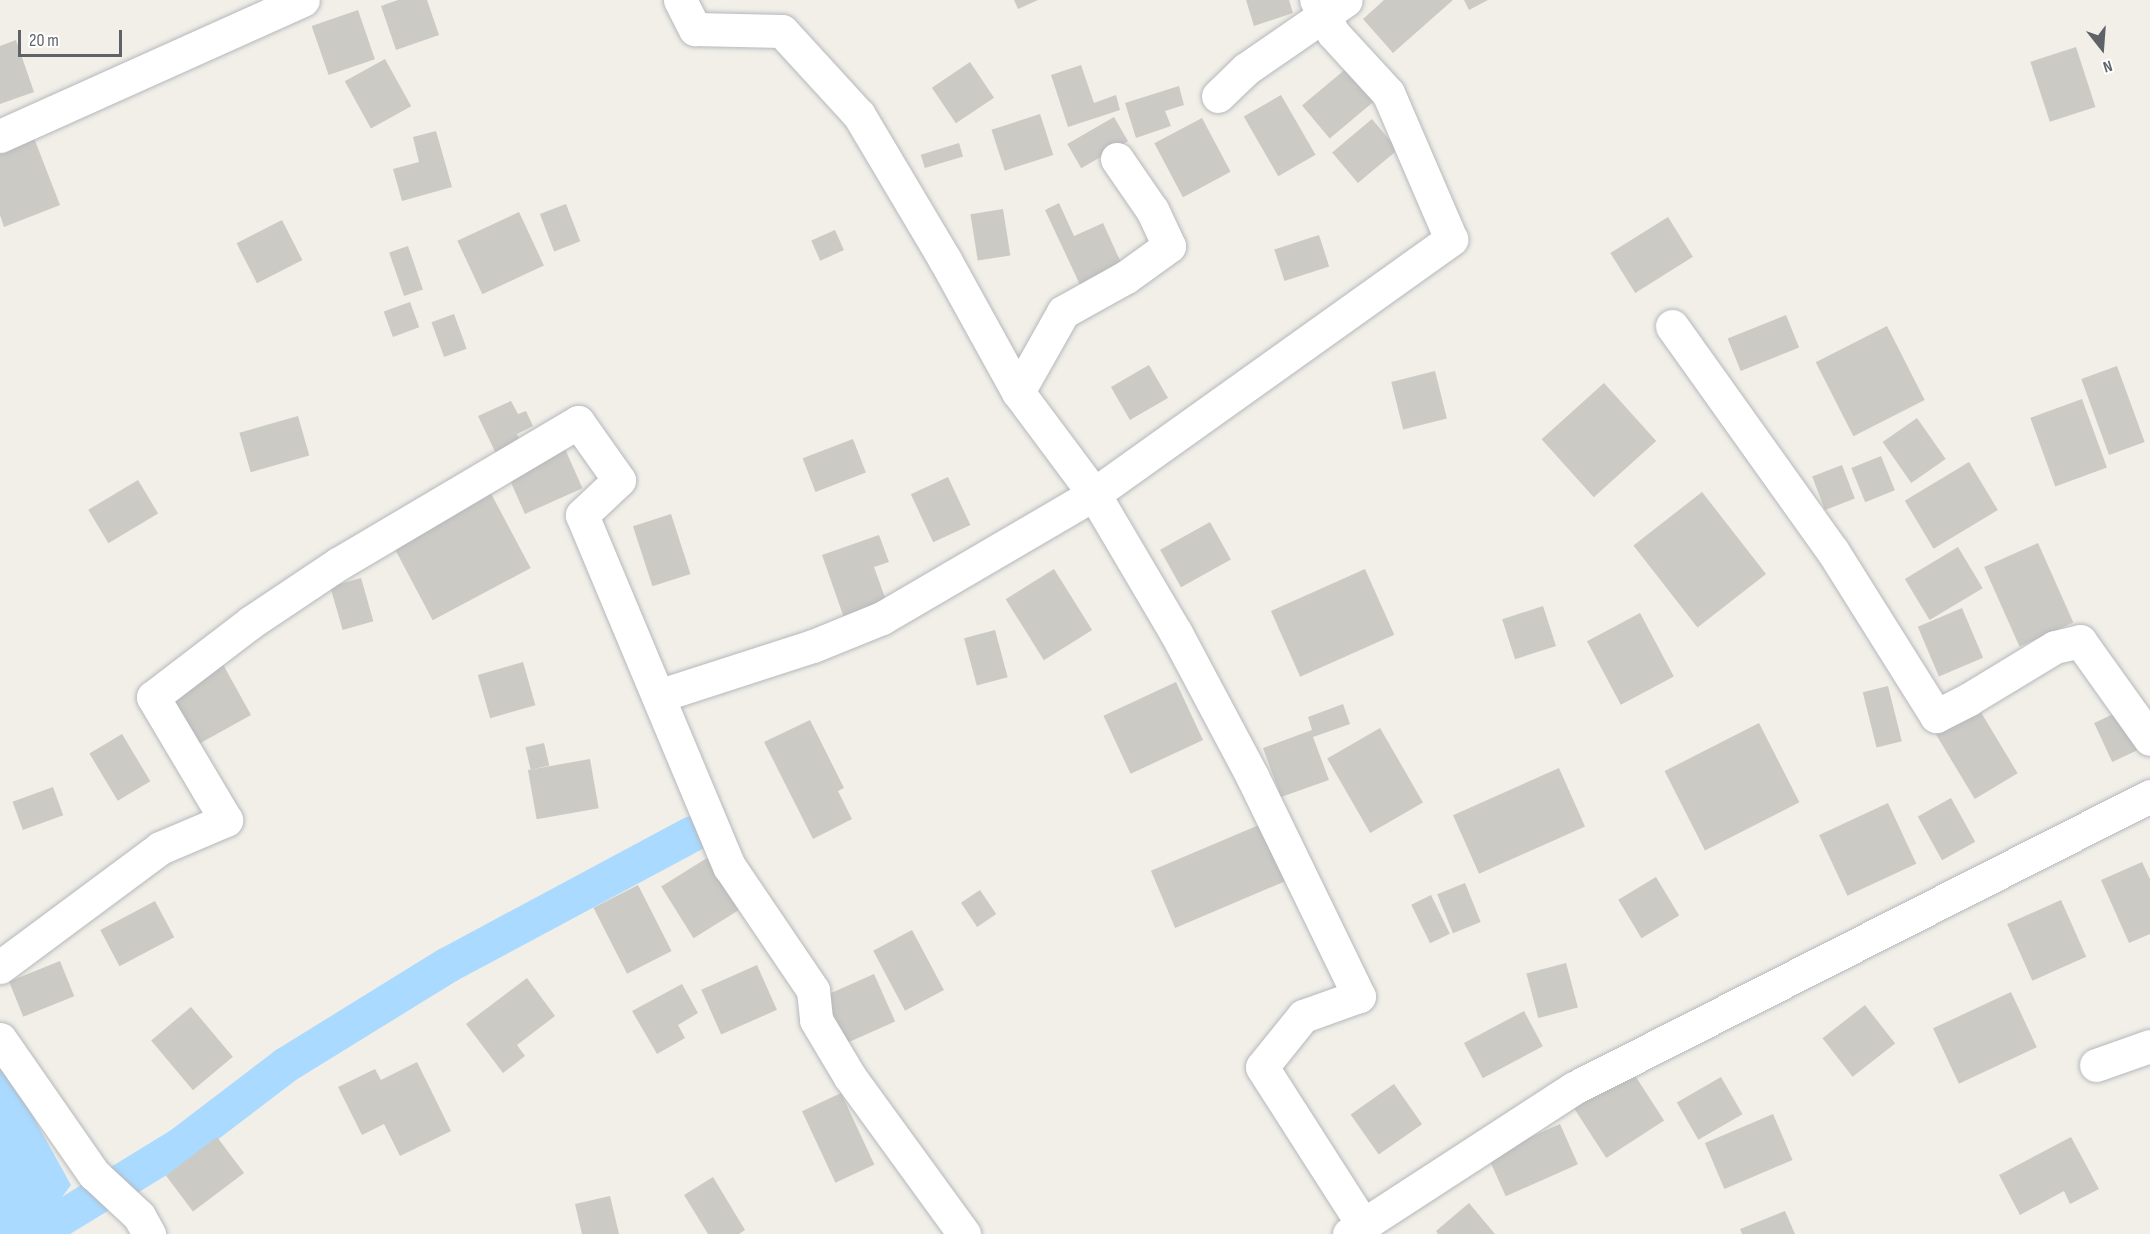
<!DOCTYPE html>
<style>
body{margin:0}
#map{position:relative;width:2150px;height:1234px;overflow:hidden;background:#f1efe8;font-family:"Sofia Sans Condensed",sans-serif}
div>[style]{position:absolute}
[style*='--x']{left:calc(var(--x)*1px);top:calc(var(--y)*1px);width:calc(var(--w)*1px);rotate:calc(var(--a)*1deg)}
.water>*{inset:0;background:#aadaff}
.canal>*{height:36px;margin:-18px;padding:0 18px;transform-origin:18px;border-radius:18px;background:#aadaff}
.building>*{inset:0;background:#cccac5;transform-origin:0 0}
.roads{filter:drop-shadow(0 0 2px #b5b8bc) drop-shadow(0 0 2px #b5b8bc)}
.minor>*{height:33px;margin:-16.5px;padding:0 16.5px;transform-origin:16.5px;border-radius:16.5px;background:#fff}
span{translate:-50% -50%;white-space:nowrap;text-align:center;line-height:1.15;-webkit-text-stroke:5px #fff;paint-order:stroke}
.north{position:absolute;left:2072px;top:18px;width:60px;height:60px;-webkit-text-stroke:4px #fff;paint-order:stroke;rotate:163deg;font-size:16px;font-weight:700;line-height:24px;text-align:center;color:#5f6368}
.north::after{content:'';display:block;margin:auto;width:21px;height:27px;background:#5f6368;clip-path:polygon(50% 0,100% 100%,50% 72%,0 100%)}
.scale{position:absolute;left:18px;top:30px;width:104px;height:27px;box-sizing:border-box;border:3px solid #5f6368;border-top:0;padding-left:8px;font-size:18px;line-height:21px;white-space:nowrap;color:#5f6368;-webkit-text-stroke:4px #fff;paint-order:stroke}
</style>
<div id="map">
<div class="water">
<i style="clip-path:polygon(0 1043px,26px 1104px,71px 1185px,43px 1222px,42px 1234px,0 1234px)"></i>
</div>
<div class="canal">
<i style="--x:42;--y:1230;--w:163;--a:-31.4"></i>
<i style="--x:181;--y:1145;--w:132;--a:-37.3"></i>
<i style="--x:286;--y:1065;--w:190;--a:-31.7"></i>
<i style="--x:448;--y:965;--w:277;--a:-28.2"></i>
</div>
<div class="building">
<i style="clip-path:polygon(398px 0,427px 0,439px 35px,396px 50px,381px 6px)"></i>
<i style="clip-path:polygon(1014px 0,1038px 0,1018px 9px)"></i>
<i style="clip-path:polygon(1246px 0,1289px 0,1293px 13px,1254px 26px)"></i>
<i style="clip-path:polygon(1384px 0,1453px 0,1393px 53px,1363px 19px)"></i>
<i style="clip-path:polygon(1464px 0,1488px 0,1469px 10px)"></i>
<i style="left:358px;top:10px;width:52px;height:49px;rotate:71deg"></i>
<i style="clip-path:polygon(16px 40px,34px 92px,0 104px,0 46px)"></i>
<i style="left:2076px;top:47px;width:63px;height:48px;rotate:72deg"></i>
<i style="left:385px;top:59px;width:54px;height:46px;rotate:61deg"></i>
<i style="left:970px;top:62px;width:43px;height:46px;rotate:56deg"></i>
<i style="clip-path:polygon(1081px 65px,1094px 103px,1116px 95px,1120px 110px,1068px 127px,1051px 75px)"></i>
<i style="left:1348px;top:67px;width:43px;height:60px;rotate:50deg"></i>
<i style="clip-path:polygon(1179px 86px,1184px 105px,1165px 111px,1171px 126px,1136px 138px,1125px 103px)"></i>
<i style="left:1281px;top:95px;width:69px;height:43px;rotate:60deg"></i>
<i style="left:1040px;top:114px;width:43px;height:51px;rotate:72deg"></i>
<i style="left:1114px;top:117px;width:28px;height:54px;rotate:60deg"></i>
<i style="left:1202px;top:118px;width:61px;height:54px;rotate:62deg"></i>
<i style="left:1372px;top:119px;width:40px;height:52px;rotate:50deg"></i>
<i style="clip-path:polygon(436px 131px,452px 187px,402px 201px,393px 169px,419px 162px,413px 137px)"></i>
<i style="clip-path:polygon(34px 138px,60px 205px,4px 227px,0 215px,0 151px)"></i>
<i style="left:959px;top:143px;width:14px;height:40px;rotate:73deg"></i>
<i style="clip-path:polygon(1059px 203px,1074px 236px,1103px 223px,1123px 267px,1081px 287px,1045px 210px)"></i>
<i style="left:566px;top:204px;width:40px;height:28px;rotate:69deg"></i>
<i style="left:1003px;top:209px;width:47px;height:33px;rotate:81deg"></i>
<i style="left:519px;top:212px;width:59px;height:68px;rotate:65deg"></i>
<i style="left:1668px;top:217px;width:47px;height:68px;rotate:58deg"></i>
<i style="left:282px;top:220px;width:45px;height:51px;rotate:63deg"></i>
<i style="left:835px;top:230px;width:22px;height:26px;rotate:66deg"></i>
<i style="left:1319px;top:235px;width:33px;height:47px;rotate:72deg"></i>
<i style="left:408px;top:246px;width:46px;height:20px;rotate:71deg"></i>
<i style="left:410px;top:302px;width:27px;height:28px;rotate:70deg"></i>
<i style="left:454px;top:314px;width:37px;height:24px;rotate:70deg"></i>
<i style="left:1786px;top:315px;width:35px;height:63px;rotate:68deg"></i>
<i style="left:1887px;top:326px;width:83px;height:80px;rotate:63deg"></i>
<i style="left:1149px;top:365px;width:38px;height:44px;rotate:60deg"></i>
<i style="left:2117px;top:366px;width:81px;height:38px;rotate:70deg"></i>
<i style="left:1435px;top:371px;width:49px;height:45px;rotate:76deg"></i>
<i style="left:1604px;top:383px;width:78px;height:84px;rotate:48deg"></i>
<i style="left:2082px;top:399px;width:73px;height:55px;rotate:70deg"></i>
<i style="clip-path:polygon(511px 401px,518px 414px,526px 411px,533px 426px,517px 434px,524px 450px,500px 462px,478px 416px)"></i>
<i style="left:298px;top:416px;width:41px;height:61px;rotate:74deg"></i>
<i style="left:1917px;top:418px;width:50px;height:42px;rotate:55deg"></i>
<i style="left:853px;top:439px;width:36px;height:54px;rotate:69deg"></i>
<i style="left:565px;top:449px;width:43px;height:63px;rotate:66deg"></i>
<i style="left:1881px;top:456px;width:37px;height:32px;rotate:68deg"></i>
<i style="left:1969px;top:462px;width:56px;height:75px;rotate:59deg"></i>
<i style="left:1842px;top:465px;width:36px;height:32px;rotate:69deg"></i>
<i style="left:948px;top:477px;width:53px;height:41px;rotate:65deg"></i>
<i style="left:138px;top:480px;width:39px;height:58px;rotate:59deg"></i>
<i style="left:487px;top:486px;width:93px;height:111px;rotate:62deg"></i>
<i style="left:1702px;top:492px;width:104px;height:87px;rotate:52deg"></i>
<i style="left:671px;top:514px;width:63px;height:40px;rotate:72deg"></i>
<i style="left:1210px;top:522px;width:43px;height:57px;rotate:61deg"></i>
<i style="clip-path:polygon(879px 535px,889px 562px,874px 567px,887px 603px,844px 618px,822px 555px)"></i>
<i style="left:2038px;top:543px;width:87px;height:59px;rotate:66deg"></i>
<i style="left:1958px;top:547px;width:48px;height:62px;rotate:59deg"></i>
<i style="left:1054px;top:569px;width:72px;height:57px;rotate:58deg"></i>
<i style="left:1365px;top:569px;width:72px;height:103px;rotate:66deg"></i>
<i style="left:361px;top:578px;width:45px;height:32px;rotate:74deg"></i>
<i style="left:1543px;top:606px;width:42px;height:43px;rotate:72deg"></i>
<i style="left:1962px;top:608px;width:54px;height:48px;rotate:67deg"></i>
<i style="left:1640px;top:613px;width:72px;height:60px;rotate:62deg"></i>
<i style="left:995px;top:630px;width:49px;height:32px;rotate:75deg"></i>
<i style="left:220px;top:659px;width:64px;height:68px;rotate:61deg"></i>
<i style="left:523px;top:662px;width:45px;height:47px;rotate:74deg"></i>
<i style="left:1176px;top:682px;width:64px;height:80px;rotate:65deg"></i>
<i style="left:1888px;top:686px;width:57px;height:26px;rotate:76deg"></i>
<i style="clip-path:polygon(1343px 704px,1350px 724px,1313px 737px,1329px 780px,1281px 797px,1263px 748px,1312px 730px,1308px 717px)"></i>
<i style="left:1979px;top:709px;width:75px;height:50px;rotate:59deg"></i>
<i style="left:2124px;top:709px;width:43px;height:33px;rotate:65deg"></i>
<i style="clip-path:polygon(810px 720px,844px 788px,838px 791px,852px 819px,813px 839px,764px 742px)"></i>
<i style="left:1759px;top:723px;width:89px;height:106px;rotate:63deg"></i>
<i style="left:1380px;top:728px;width:86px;height:61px;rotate:60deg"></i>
<i style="left:122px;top:734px;width:55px;height:38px;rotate:59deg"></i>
<i style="left:544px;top:743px;width:23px;height:19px;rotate:77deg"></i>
<i style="left:590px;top:759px;width:50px;height:63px;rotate:80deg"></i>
<i style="left:1559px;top:768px;width:64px;height:116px;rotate:66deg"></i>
<i style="left:53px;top:787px;width:30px;height:43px;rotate:70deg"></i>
<i style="left:1951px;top:798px;width:50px;height:38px;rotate:61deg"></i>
<i style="left:1888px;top:803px;width:67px;height:76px;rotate:65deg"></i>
<i style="left:1266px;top:822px;width:62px;height:125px;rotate:67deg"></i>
<i style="left:707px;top:858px;width:61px;height:54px;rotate:58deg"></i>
<i style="clip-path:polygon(2142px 862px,2150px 879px,2150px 934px,2129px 943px,2101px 880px)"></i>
<i style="left:1656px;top:877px;width:45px;height:44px;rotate:59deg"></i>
<i style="left:1465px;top:883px;width:42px;height:30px;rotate:68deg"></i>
<i style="left:638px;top:885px;width:74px;height:50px;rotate:63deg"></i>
<i style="left:980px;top:890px;width:29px;height:23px;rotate:56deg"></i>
<i style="left:1431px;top:895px;width:43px;height:22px;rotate:64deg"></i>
<i style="left:2061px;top:900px;width:62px;height:59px;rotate:66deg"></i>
<i style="left:155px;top:901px;width:41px;height:62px;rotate:62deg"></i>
<i style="left:912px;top:930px;width:68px;height:44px;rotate:62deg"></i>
<i style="left:60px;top:961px;width:38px;height:55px;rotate:68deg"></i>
<i style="left:1566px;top:963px;width:46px;height:41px;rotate:75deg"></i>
<i style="left:757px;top:965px;width:49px;height:61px;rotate:66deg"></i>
<i style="left:874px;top:974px;width:52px;height:61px;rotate:66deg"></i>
<i style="clip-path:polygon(527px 978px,555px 1016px,517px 1045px,525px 1056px,503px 1073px,466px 1024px)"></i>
<i style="clip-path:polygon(682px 984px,698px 1013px,678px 1025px,685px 1038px,657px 1054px,632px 1011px)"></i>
<i style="left:2011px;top:992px;width:61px;height:86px;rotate:65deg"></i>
<i style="left:1865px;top:1005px;width:49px;height:54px;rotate:52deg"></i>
<i style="left:191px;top:1007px;width:65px;height:52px;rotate:50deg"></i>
<i style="left:1524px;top:1011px;width:40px;height:68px;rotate:62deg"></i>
<i style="clip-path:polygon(417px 1062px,451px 1131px,400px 1156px,384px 1124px,362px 1135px,338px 1087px,375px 1069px,381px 1080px)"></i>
<i style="left:1632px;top:1071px;width:59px;height:69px;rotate:57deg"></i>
<i style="left:1721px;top:1077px;width:43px;height:51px;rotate:60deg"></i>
<i style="left:1394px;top:1084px;width:49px;height:53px;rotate:55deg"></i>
<i style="left:841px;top:1093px;width:79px;height:43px;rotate:65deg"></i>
<i style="left:1773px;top:1114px;width:50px;height:74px;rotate:67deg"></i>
<i style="left:1560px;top:1124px;width:44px;height:79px;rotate:66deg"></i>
<i style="left:217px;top:1137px;width:45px;height:64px;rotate:53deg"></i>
<i style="clip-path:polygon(2071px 1137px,2099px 1189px,2070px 1204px,2064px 1191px,2020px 1215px,1999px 1175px)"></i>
<i style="clip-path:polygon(713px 1177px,745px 1230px,739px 1234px,708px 1234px,684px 1195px)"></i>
<i style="clip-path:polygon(610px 1196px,619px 1234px,582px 1234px,575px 1204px)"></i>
<i style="clip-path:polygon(1469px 1203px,1495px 1234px,1438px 1234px,1436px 1231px)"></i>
<i style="clip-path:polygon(1785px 1211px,1795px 1234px,1742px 1234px,1740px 1229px)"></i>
</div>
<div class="roads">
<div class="minor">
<i style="--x:680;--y:0;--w:33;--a:63"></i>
<i style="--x:695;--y:29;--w:87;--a:1.3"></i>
<i style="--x:782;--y:31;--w:114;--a:47.5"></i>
<i style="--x:859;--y:115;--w:169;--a:59.3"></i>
<i style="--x:945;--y:260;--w:151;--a:61.1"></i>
<i style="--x:1018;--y:392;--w:127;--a:53.3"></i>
<i style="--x:1094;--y:494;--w:161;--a:59.5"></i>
<i style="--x:1176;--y:633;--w:162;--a:62"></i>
<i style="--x:1252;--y:776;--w:245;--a:64.1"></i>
<i style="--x:1359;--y:996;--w:59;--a:160.3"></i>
<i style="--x:1303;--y:1016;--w:65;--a:128.8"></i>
<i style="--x:1262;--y:1067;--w:188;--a:57.4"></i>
<i style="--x:1218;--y:96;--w:39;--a:-44"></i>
<i style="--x:1246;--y:69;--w:121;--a:-34.6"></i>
<i style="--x:0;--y:136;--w:332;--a:-24.2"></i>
<i style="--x:1672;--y:326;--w:275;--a:54.5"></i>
<i style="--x:1832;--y:550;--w:196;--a:57.9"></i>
<i style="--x:1936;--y:716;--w:37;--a:-27"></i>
<i style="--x:1969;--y:699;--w:100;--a:-31.2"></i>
<i style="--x:2055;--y:647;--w:26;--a:-13"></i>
<i style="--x:2080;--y:641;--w:120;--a:54.5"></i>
<i style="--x:1018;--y:392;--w:92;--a:-60.6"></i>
<i style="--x:1063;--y:312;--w:72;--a:-29.1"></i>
<i style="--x:1126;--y:277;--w:53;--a:-35.8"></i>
<i style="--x:1169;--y:246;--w:40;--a:-115"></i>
<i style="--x:1152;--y:210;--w:62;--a:-124.5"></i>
<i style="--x:658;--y:696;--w:163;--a:-17.9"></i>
<i style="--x:813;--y:646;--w:74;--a:-22.1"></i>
<i style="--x:882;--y:618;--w:246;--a:-30.3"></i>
<i style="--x:1094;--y:494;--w:439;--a:-35.5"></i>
<i style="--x:1451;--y:239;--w:159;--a:-113.3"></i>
<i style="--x:1388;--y:93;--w:81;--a:-132.5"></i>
<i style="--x:1333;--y:33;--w:37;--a:-117"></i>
<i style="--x:0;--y:967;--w:199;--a:-36.6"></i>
<i style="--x:160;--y:848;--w:72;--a:-23"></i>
<i style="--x:226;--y:820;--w:143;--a:-120.7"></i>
<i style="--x:153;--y:697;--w:123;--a:-37.4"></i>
<i style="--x:251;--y:622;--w:105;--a:-33.7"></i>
<i style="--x:338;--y:564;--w:279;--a:-30.6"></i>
<i style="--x:578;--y:422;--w:71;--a:54.7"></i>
<i style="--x:619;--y:480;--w:51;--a:136.6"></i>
<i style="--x:582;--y:515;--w:381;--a:67.3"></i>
<i style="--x:729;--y:866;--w:150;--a:55.9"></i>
<i style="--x:813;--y:990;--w:30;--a:84"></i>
<i style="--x:816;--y:1020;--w:66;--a:59.2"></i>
<i style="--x:850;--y:1077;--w:194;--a:54"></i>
<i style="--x:0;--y:1039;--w:165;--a:55.2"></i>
<i style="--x:94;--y:1174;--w:62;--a:43"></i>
<i style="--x:139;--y:1216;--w:21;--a:61"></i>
<i style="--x:2096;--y:1065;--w:57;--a:-19.4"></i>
<i style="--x:1349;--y:1234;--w:268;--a:-33"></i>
<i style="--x:1574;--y:1088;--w:646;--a:-26.88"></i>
</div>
</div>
<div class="north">N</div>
<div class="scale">20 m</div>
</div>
